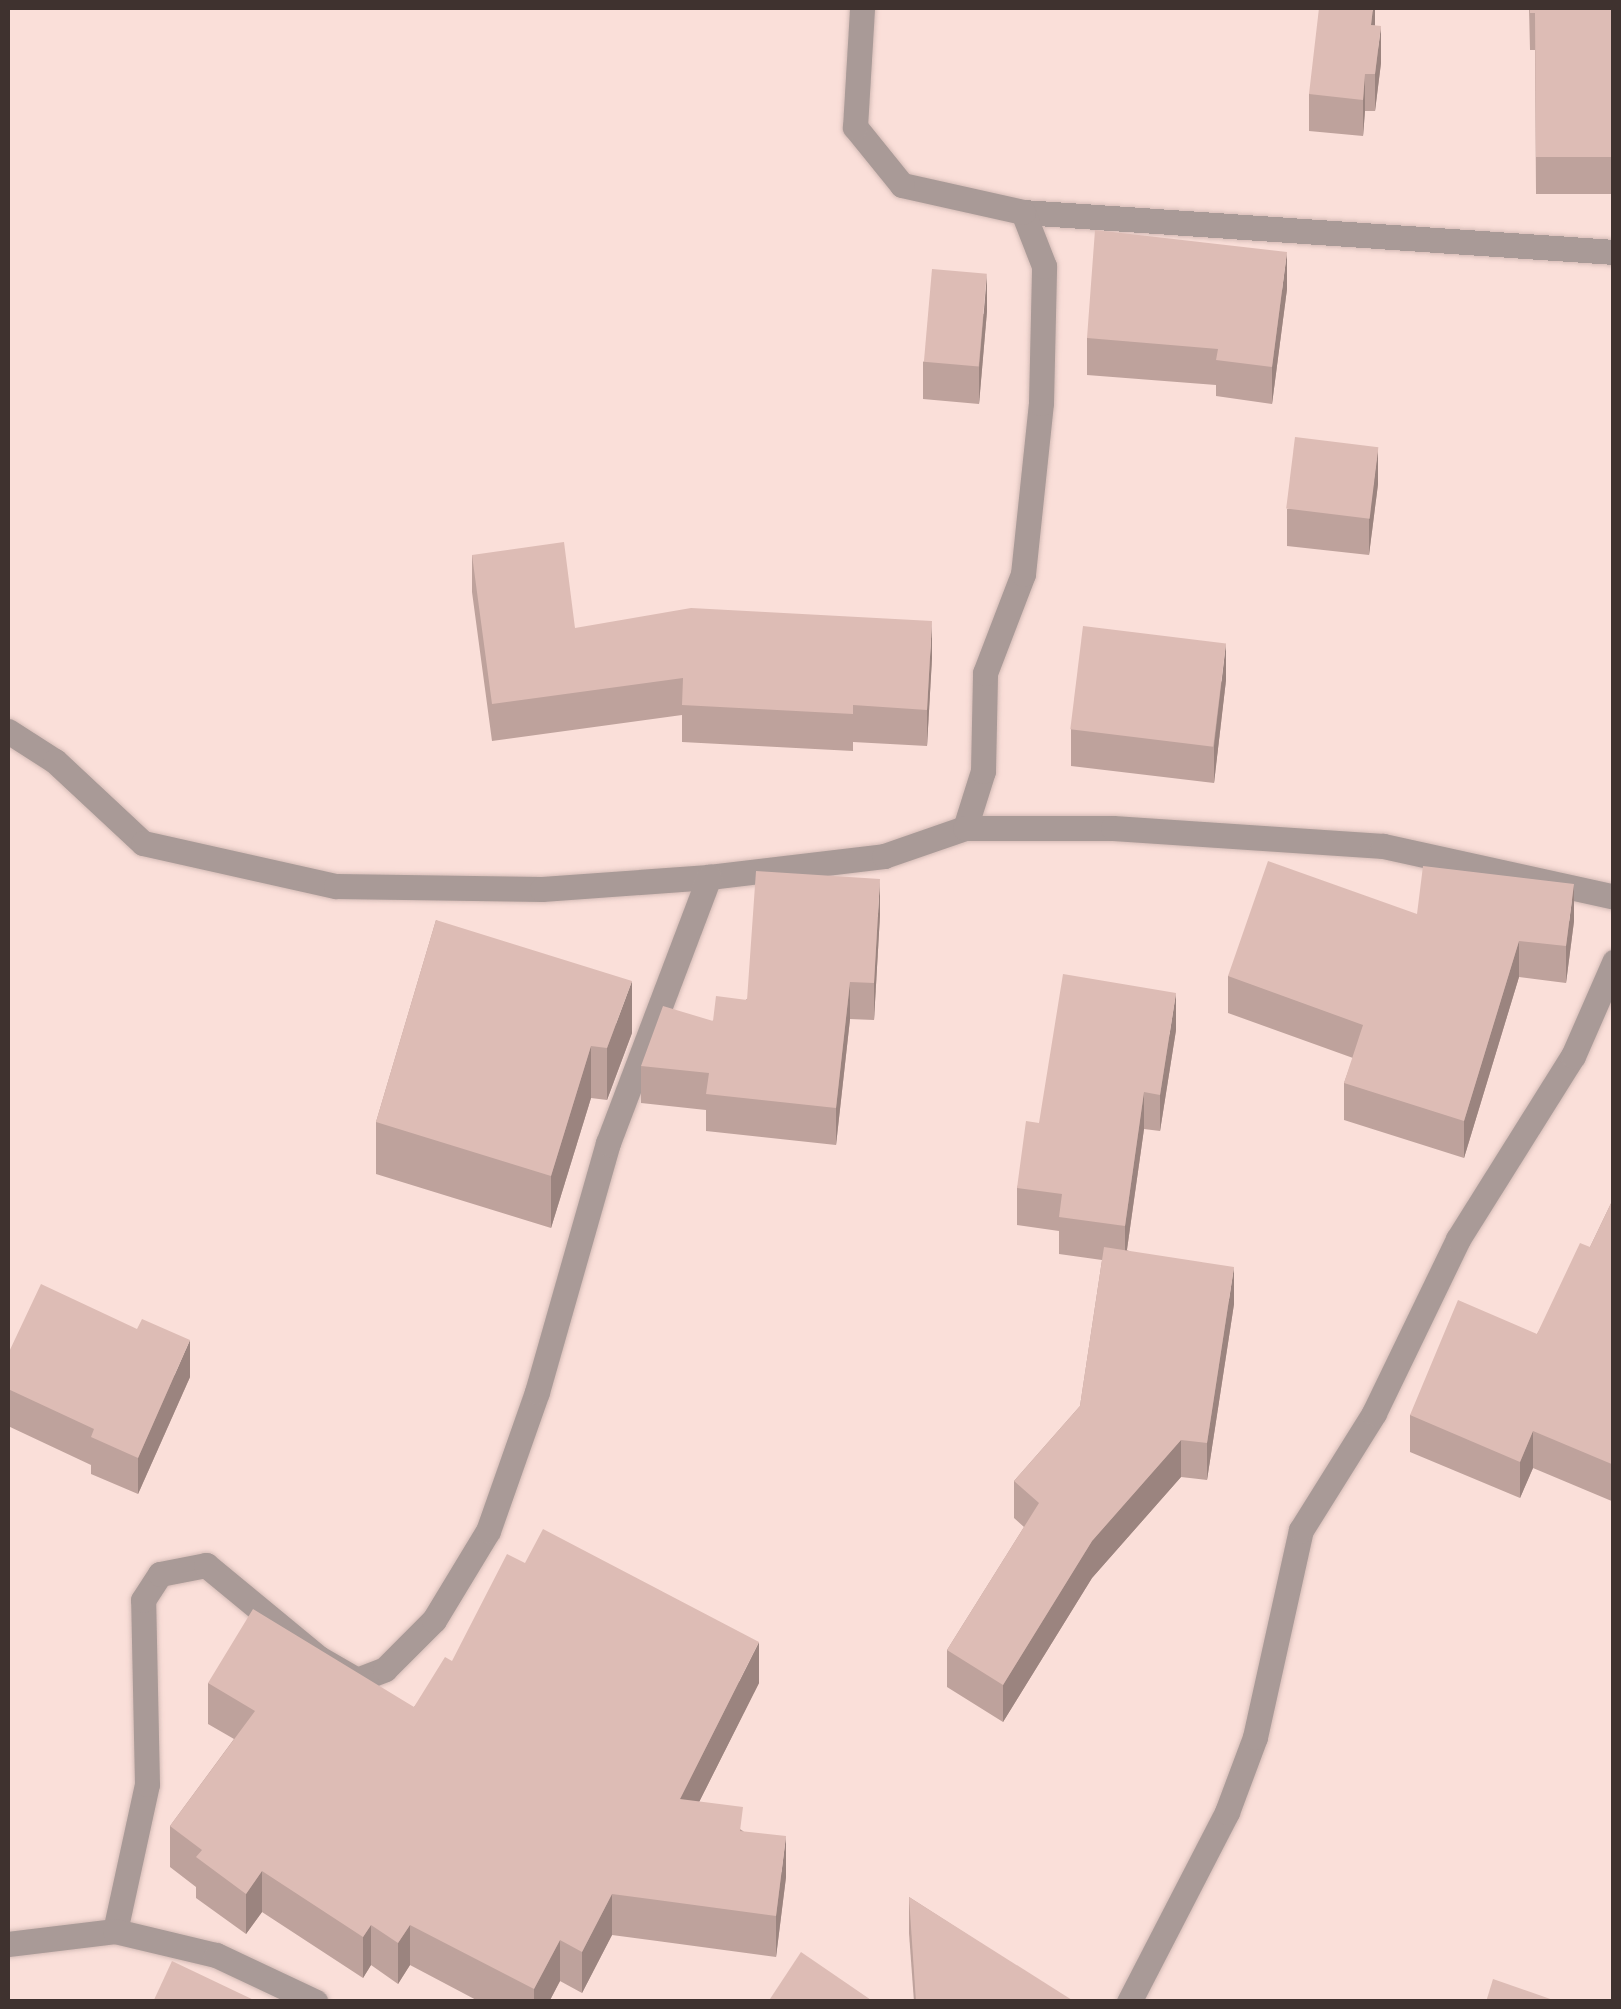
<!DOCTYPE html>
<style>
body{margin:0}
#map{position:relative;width:1621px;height:2009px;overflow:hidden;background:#fadfd9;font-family:"PT Serif",serif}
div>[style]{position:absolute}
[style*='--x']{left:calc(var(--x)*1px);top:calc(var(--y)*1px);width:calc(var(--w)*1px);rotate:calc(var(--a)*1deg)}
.roads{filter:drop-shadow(0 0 2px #d5bcb7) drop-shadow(0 0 2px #d5bcb7)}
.street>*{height:25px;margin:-12.5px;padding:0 12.5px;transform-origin:12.5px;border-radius:12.5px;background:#a99a97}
.wall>*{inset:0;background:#bea29c}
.shaded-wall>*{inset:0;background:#9b847f}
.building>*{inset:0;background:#ddbcb5;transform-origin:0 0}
span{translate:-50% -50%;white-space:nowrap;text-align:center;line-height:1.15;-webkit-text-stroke:8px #fef0ed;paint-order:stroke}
.frame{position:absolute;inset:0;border:10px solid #3f322f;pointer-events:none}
</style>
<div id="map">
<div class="roads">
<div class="street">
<i style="--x:1023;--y:212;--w:592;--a:3.87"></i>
<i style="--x:8;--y:731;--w:56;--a:32.6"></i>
<i style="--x:55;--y:761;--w:120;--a:43"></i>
<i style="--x:143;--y:843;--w:198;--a:12.6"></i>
<i style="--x:336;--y:886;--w:206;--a:0.8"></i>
<i style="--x:542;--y:889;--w:167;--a:-4.1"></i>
<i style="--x:709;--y:877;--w:176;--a:-6.8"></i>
<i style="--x:884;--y:856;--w:86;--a:-19.1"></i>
<i style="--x:965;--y:828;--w:60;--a:-72.5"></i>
<i style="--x:983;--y:771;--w:98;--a:-88.8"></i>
<i style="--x:985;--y:673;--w:106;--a:-69"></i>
<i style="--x:1023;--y:574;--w:172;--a:-84"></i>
<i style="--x:1041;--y:403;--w:137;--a:-88.7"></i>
<i style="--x:1044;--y:266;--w:58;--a:-111.3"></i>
<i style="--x:1023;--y:212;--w:124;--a:-167.4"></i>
<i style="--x:902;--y:185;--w:75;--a:-129"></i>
<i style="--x:855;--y:127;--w:119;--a:-86.6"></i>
<i style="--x:965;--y:828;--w:148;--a:0"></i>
<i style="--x:1113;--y:828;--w:271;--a:3.8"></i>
<i style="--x:1383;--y:846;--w:237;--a:12.4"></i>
<i style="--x:115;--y:1931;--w:150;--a:-77.7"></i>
<i style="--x:147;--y:1784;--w:184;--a:-91.2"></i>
<i style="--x:143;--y:1600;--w:31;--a:-57"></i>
<i style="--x:160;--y:1574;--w:47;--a:-11.1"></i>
<i style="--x:206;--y:1565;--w:146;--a:39.5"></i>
<i style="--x:319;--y:1658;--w:44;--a:30.1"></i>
<i style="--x:357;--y:1680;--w:30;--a:-21"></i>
<i style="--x:385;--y:1669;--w:69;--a:-45"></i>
<i style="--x:434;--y:1620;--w:104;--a:-58.8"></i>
<i style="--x:488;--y:1531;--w:147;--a:-70.6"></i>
<i style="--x:537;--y:1392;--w:259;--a:-74.1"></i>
<i style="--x:608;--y:1143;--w:285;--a:-69.2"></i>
<i style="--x:8;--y:1944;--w:108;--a:-6.9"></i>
<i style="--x:115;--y:1931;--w:104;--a:13.4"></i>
<i style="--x:216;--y:1955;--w:110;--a:25.2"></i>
<i style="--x:1129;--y:2002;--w:214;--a:-62.7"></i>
<i style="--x:1227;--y:1812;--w:80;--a:-69.5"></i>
<i style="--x:1255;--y:1737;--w:212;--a:-77.5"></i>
<i style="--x:1301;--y:1530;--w:138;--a:-58"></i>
<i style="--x:1374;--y:1413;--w:193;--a:-64.2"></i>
<i style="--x:1458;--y:1239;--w:216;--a:-57.9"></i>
<i style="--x:1573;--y:1056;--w:103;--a:-66.4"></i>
</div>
</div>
<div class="wall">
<i style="clip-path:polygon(1375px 8px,1375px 25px,1381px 63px,1375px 111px,1365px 111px,1363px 136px,1309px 131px,1309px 94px)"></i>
<i style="clip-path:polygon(1529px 8px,1614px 8px,1614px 194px,1536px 194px,1535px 50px,1530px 50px)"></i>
<i style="clip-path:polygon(1287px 289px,1272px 404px,1216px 396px,1216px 385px,1087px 375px,1087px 338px)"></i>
<i style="clip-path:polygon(987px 311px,979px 404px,923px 399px,923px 362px)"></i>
<i style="clip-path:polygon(1378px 484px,1369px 555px,1287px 546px,1287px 509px)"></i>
<i style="clip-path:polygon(472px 555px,575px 628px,932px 658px,927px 746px,853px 742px,853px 751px,682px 742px,682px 715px,492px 741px,472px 592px)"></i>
<i style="clip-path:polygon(1226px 680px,1214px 783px,1071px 766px,1071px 729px)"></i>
<i style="clip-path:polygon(1417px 914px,1574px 921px,1566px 983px,1519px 977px,1464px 1158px,1344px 1120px,1344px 1083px,1353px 1058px,1228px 1013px,1228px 976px)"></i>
<i style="clip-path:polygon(880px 915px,874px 1020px,850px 1019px,836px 1145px,706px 1131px,706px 1110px,641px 1103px,641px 1066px)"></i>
<i style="clip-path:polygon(436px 920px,632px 1033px,607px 1100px,591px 1098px,551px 1228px,376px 1174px,376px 1122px)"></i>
<i style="clip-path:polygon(1176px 1030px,1160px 1131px,1144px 1129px,1127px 1250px,1234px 1304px,1207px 1480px,1181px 1477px,1092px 1578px,1003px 1722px,947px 1687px,947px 1650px,1024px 1527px,1014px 1518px,1014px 1481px,1080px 1406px,1102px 1260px,1059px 1254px,1059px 1231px,1017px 1225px,1017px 1188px,1039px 1123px)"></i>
<i style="clip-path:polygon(1614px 1197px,1614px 1502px,1533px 1468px,1520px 1498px,1410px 1452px,1410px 1415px,1537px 1334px,1590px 1247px)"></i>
<i style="clip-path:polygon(8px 1354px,190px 1377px,138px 1494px,91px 1474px,91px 1465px,8px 1426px)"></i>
<i style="clip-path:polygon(452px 1661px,759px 1683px,699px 1802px,743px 1831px,786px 1877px,776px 1957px,612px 1935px,582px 1993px,560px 1981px,549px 2002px,480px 2002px,410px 1965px,398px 1984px,371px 1965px,363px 1978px,262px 1912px,246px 1934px,196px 1898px,196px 1887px,170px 1867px,170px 1826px,234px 1739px,208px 1724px,208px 1683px,414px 1707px)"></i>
<i style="clip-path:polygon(909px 1897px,1072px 2002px,914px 2002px,909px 1933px)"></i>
</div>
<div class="shaded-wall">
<i style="clip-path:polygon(1373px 8px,1375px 8px,1375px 25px,1371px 25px)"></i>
<i style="clip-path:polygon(1381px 26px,1381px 63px,1375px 111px,1375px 74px)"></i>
<i style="clip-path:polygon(1365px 74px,1365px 111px,1363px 136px,1363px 100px)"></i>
<i style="clip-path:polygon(1287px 252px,1287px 289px,1272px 404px,1272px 367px)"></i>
<i style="clip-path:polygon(987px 274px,987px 311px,979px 404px,979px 368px)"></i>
<i style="clip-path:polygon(1378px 447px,1378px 484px,1369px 555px,1369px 519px)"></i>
<i style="clip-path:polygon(932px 621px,932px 658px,927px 746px,927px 710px)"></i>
<i style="clip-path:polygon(1226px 643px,1226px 680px,1214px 783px,1214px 746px)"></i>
<i style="clip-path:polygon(880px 879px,880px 915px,874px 1020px,874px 983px)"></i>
<i style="clip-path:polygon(1574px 884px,1574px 921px,1566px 983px,1566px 946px)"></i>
<i style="clip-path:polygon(1519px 941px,1519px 977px,1464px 1158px,1464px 1121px)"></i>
<i style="clip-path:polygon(632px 981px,632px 1033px,607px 1100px,607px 1048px)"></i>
<i style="clip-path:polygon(850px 982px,850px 1019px,836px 1145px,836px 1108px)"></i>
<i style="clip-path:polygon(1176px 993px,1176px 1030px,1160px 1131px,1160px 1095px)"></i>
<i style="clip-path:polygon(591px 1046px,591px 1098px,551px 1228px,551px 1176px)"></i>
<i style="clip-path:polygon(1144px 1092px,1144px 1129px,1125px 1263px,1125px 1226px)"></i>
<i style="clip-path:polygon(1234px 1267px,1234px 1304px,1207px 1480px,1207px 1443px)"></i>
<i style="clip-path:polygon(190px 1340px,190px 1377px,138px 1494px,138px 1458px)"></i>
<i style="clip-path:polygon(1533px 1431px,1533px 1468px,1520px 1498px,1520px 1462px)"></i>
<i style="clip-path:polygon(1181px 1440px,1181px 1477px,1092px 1578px,1003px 1722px,1003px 1685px,1092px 1541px)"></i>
<i style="clip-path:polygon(759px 1642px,759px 1683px,680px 1840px,680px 1799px)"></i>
<i style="clip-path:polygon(786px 1836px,786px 1877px,776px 1957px,776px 1916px)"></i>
<i style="clip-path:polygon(262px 1871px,262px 1912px,246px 1934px,246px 1894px)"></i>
<i style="clip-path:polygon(612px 1894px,612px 1935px,582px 1993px,582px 1952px)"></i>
<i style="clip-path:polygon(371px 1925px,371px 1965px,363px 1978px,363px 1937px)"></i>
<i style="clip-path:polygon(410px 1925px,410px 1965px,398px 1984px,398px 1943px)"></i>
<i style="clip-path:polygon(560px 1940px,560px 1981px,549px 2002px,534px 2002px,534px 1989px)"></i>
</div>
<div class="building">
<i style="clip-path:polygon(1319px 8px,1373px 8px,1371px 25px,1381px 26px,1375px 74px,1365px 74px,1363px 100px,1309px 94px)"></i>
<i style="clip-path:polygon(1530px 8px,1614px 8px,1614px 157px,1536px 157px,1535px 13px,1530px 13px)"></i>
<i style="clip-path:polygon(1095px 230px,1287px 252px,1272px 367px,1216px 360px,1218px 349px,1087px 338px)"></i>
<i style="left:932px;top:269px;width:55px;height:93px;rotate:5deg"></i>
<i style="left:1295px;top:437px;width:84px;height:72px;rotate:7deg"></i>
<i style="clip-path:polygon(564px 542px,575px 628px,691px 608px,932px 621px,927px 710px,853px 705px,853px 714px,682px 705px,683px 678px,492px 704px,472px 555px)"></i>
<i style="left:1083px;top:626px;width:144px;height:104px;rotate:7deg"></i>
<i style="clip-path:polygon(1268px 861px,1417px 914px,1423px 866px,1574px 884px,1566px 946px,1519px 941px,1464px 1121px,1344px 1083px,1363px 1025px,1228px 976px)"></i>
<i style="clip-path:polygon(756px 871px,880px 879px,874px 983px,850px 982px,836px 1108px,706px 1094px,709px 1073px,641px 1066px,663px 1006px,713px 1021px,716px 996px,747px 1000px)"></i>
<i style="clip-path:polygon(436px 920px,632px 981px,607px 1048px,591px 1046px,551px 1176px,376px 1122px)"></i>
<i style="clip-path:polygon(1063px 974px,1176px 993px,1160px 1095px,1144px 1092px,1125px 1226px,1059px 1217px,1062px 1194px,1017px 1188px,1026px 1121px,1039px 1123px)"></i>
<i style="clip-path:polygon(1614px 1197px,1614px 1465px,1533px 1431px,1520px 1462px,1410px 1415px,1458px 1300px,1537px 1334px,1580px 1243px,1590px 1247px)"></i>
<i style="clip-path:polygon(1104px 1247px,1234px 1267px,1207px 1443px,1181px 1440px,1092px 1541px,1003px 1685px,947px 1650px,1039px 1503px,1014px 1481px,1080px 1406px)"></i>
<i style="clip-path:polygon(41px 1284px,137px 1329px,142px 1319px,190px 1340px,138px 1458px,91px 1437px,94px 1429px,8px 1389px,8px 1354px)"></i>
<i style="clip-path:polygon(543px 1529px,759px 1642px,680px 1799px,743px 1807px,740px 1831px,786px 1836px,776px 1916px,612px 1894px,582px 1952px,560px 1940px,534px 1989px,410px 1925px,398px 1943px,371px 1925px,363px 1937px,262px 1871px,246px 1894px,196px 1857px,202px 1850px,170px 1826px,255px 1711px,208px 1683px,253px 1609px,414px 1707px,445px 1657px,452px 1661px,507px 1554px,525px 1563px)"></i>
<i style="clip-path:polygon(909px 1897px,1072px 2000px,1071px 2002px,916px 2002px)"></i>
<i style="clip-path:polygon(801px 1952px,874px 2002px,768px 2002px)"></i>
<i style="clip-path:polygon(172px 1961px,258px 2002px,153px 2002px)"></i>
<i style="clip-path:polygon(1493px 1979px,1559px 2002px,1486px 2002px)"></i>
</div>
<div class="frame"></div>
</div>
